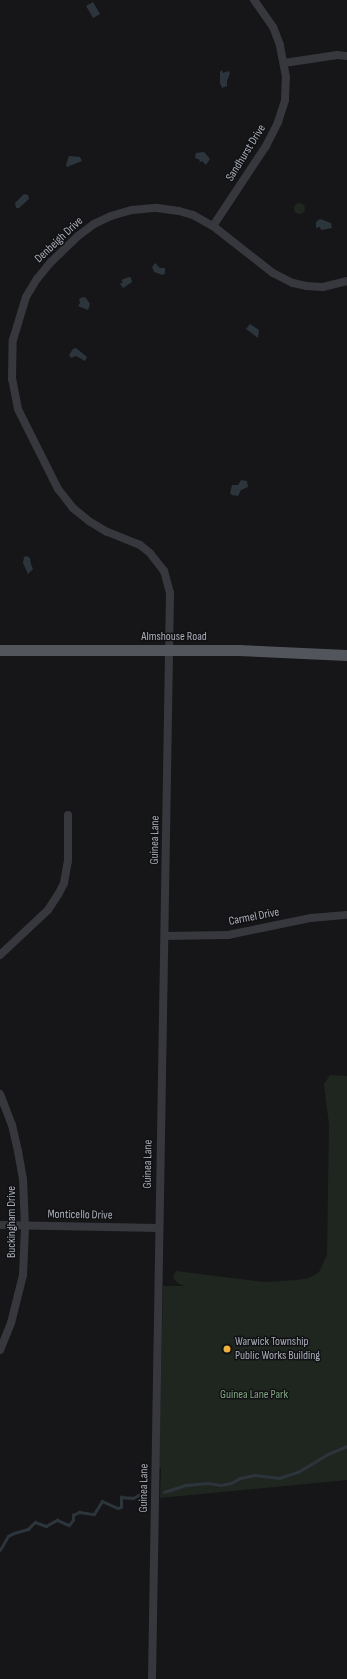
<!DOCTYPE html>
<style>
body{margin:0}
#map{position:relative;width:347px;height:1679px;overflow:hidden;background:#161618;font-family:"Sofia Sans Condensed",sans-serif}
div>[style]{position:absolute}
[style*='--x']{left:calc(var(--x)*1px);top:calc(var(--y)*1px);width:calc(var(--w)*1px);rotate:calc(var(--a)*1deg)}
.green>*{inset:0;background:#1e261f}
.round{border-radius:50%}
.water>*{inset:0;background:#2c353c;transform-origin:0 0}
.stream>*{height:2.5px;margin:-1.25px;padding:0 1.25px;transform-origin:1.25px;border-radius:1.25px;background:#2c353c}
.minor>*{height:8px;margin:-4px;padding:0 4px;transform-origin:4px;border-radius:4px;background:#37383d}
.major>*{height:11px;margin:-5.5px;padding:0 5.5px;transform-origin:5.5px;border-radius:5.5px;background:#53555c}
.dots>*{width:11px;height:11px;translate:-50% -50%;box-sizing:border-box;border:2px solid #111113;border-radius:50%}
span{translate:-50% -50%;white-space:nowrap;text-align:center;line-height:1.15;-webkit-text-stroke:3px #111113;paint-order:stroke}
.street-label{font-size:12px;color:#a8adb8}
.poi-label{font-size:12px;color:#a8adb8}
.left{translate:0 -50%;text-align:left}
.park-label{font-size:12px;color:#7fa381}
</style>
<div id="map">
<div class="green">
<i class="round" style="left:293.5px;top:202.5px;width:11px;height:11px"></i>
<i style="clip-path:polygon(330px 1075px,347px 1076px,347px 1480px,160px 1498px,161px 1469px,159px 1467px,163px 1286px,185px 1286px,179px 1284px,173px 1278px,176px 1271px,264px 1282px,297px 1280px,309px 1278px,319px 1272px,327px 1255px,329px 1125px,324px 1084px)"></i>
</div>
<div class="water">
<i style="left:93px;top:2px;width:14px;height:8px;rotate:60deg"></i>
<i style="clip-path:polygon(222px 70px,223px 73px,228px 71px,230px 73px,227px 81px,227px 86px,222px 88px,220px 83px,220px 72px)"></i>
<i style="clip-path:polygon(204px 152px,210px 159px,206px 165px,202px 161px,199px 163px,200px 160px,195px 158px,196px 153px)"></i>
<i style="clip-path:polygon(69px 156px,80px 157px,82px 161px,67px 167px,66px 165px)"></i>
<i style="clip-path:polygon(24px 194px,28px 195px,29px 199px,19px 208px,16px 208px,15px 203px)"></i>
<i style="clip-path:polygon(320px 219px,331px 223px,332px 228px,321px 230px,320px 227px,316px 228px,316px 222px)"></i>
<i style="clip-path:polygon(155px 263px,160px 268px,165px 268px,165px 273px,163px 275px,154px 272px,152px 267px)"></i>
<i style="clip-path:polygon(129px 277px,131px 278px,132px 282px,123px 288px,120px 284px,123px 282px,121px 280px)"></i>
<i style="clip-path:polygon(83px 297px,86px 298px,90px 304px,88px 310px,78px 306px,80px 303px,79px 299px)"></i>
<i style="clip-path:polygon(250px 324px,259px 330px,258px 338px,246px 329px)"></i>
<i style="clip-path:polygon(76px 348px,87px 357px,85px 361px,76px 356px,71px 358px,69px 355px,73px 349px)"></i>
<i style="clip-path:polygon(241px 480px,247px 481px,248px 487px,241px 490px,238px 496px,232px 495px,230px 493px,232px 485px,238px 485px)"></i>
<i style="clip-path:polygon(27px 556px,30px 558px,31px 564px,33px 569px,28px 574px,23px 563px,24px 557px)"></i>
</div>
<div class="stream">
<i style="--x:164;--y:1492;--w:23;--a:-18"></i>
<i style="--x:186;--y:1485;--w:22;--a:-5"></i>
<i style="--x:208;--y:1483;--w:13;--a:9"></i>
<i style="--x:221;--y:1485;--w:10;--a:-11"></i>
<i style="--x:231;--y:1483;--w:10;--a:-29"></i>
<i style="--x:240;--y:1478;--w:15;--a:-11"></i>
<i style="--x:255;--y:1475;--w:24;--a:7"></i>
<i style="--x:279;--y:1478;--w:20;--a:-18"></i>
<i style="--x:298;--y:1472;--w:33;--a:-31"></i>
<i style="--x:326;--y:1455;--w:23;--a:-23"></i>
<i style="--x:0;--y:1550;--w:16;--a:-60"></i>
<i style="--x:8;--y:1536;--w:7;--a:-27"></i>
<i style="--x:14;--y:1533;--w:15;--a:-16"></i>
<i style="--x:28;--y:1529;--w:10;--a:-45"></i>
<i style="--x:35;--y:1522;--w:12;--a:20"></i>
<i style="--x:46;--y:1526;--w:13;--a:-29"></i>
<i style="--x:57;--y:1520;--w:13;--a:23"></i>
<i style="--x:69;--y:1525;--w:6;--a:-51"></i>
<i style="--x:73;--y:1520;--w:5;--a:-90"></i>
<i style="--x:73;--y:1515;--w:7;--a:-27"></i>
<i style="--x:79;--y:1512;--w:15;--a:8"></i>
<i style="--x:94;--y:1514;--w:15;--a:-58"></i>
<i style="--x:102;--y:1501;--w:17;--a:24"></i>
<i style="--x:118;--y:1508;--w:3;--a:-18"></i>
<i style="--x:121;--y:1507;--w:10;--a:-90"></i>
<i style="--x:121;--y:1497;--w:12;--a:5"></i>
<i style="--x:133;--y:1498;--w:15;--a:-28"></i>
</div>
<div class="minor">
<i style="--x:284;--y:63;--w:54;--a:-8.6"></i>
<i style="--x:337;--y:55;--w:10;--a:6"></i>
<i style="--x:213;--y:226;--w:96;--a:-56.5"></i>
<i style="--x:266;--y:146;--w:27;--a:-63"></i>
<i style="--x:278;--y:122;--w:23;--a:-72"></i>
<i style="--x:285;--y:100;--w:23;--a:-88"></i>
<i style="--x:286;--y:77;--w:33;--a:-101"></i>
<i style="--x:280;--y:45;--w:19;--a:-111"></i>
<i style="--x:273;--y:27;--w:33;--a:-125"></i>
<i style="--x:165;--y:936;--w:63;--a:-0.9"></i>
<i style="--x:228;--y:935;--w:85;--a:-11.6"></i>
<i style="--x:311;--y:918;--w:36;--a:-5"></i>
<i style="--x:0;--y:955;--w:66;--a:-43.2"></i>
<i style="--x:48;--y:910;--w:20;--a:-57"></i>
<i style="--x:59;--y:893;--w:11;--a:-63"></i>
<i style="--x:64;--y:883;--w:22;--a:-80"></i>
<i style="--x:68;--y:861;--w:46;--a:-90"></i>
<i style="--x:0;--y:1094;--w:33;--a:69"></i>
<i style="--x:12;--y:1125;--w:27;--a:77"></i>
<i style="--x:18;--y:1151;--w:28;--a:80"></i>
<i style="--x:23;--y:1179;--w:47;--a:87.6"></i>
<i style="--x:25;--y:1226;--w:49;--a:92.3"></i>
<i style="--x:23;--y:1275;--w:49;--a:104"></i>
<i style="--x:11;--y:1323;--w:29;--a:112"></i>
<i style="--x:0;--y:1225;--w:159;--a:1.1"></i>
<i style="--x:152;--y:1679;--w:1086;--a:-89.05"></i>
<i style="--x:170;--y:593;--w:23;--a:-105"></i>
<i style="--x:164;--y:571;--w:23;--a:-128"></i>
<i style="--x:150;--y:553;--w:13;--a:-141"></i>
<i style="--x:140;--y:545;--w:35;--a:-158"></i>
<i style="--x:107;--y:532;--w:21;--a:-149"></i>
<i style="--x:89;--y:521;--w:21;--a:-141"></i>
<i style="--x:73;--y:508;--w:24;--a:-128"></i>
<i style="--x:58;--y:489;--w:89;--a:-116.6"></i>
<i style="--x:18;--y:409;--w:31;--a:-101"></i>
<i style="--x:12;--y:379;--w:39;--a:-89"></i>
<i style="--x:13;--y:340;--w:45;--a:-73.2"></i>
<i style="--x:26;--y:297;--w:21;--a:-59"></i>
<i style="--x:37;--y:279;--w:22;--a:-51"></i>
<i style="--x:51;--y:262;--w:37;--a:-44"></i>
<i style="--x:78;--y:236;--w:20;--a:-37"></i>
<i style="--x:94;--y:224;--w:19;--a:-25"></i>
<i style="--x:111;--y:216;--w:22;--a:-16"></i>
<i style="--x:132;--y:210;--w:25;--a:-5"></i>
<i style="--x:157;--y:208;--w:22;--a:8"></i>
<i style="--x:179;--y:211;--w:15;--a:16"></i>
<i style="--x:193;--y:215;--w:23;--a:29"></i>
<i style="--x:213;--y:226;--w:76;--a:38.1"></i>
<i style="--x:273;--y:273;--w:22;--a:27"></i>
<i style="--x:293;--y:283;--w:13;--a:13"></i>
<i style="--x:306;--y:286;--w:17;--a:3"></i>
<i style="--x:323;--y:287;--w:25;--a:-14"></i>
</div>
<div class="major">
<i style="--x:0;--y:650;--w:239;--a:0"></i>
<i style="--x:239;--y:650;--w:108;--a:2.7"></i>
</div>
<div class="dots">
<i style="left:227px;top:1349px;background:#f2b134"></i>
</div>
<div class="street-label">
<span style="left:246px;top:153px;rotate:-58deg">Sandhurst Drive</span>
<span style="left:59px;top:240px;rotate:-43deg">Denbeigh Drive</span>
<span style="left:174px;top:637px">Almshouse Road</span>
<span style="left:155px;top:840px;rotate:-89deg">Guinea Lane</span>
<span style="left:254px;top:917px;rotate:-11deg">Carmel Drive</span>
<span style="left:148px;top:1164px;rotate:-89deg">Guinea Lane</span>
<span style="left:80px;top:1215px;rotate:1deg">Monticello Drive</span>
<span style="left:12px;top:1222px;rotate:-90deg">Buckingham Drive</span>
<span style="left:144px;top:1488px;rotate:-89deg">Guinea Lane</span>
</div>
<div class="poi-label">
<span class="left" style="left:235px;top:1349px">Warwick Township<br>Public Works Building</span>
</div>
<div class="park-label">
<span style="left:254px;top:1395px">Guinea Lane Park</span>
</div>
</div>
